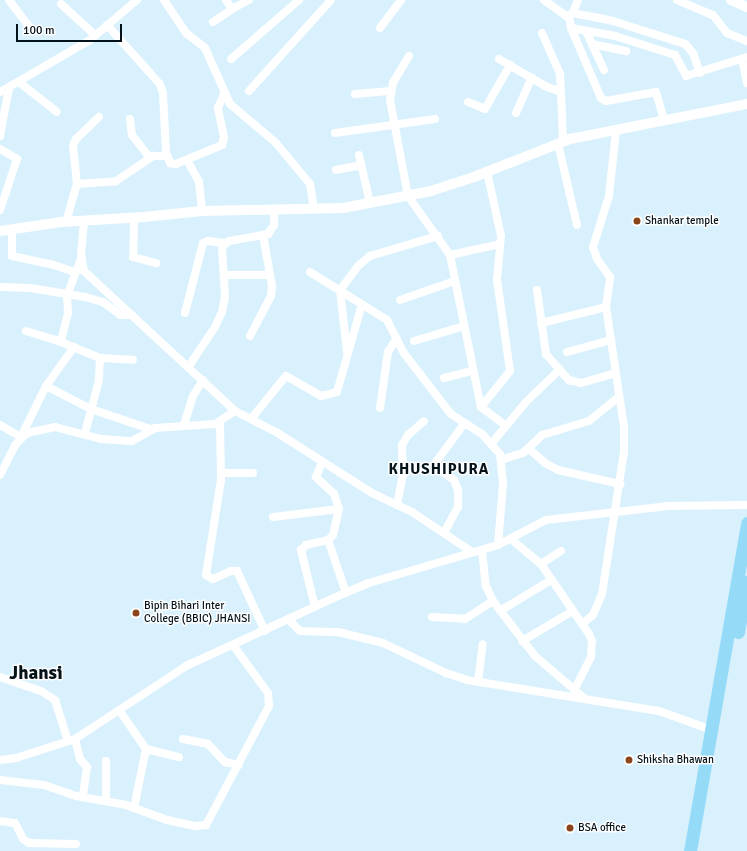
<!DOCTYPE html>
<style>
body{margin:0}
#map{position:relative;width:747px;height:851px;overflow:hidden;background:#d9f1fd;font-family:Signika,sans-serif}
div>[style]{position:absolute}
[style*='--x']{left:calc(var(--x)*1px);top:calc(var(--y)*1px);width:calc(var(--w)*1px);rotate:calc(var(--a)*1deg)}
.minor>*{height:8px;margin:-4px;padding:0 4px;transform-origin:4px;border-radius:4px;background:#fff}
.tertiary>*{height:10px;margin:-5px;padding:0 5px;transform-origin:5px;border-radius:5px;background:#fff}
.primary>*{height:13px;margin:-6.5px;padding:0 6.5px;transform-origin:6.5px;border-radius:6.5px;background:#95dbf8}
.dots>*{width:11px;height:11px;translate:-50% -50%;box-sizing:border-box;border:2px solid #fff;border-radius:50%}
span{translate:-50% -50%;white-space:nowrap;text-align:center;line-height:1.15;-webkit-text-stroke:3px #fff;paint-order:stroke}
.poi-label{font-size:11px;color:#041219}
.left{translate:0 -50%;text-align:left}
.district-label{font-size:15px;color:#041219;font-weight:700;letter-spacing:1px}
.town-label{font-size:19px;color:#041219;font-weight:700}
.scale{position:absolute;left:16px;top:24px;width:106px;height:18px;box-sizing:border-box;border:2px solid #041219;border-top:0;padding-left:5px;font-size:12px;line-height:14px;white-space:nowrap;color:#041219;-webkit-text-stroke:3px #fff;paint-order:stroke}
</style>
<div id="map">
<div class="minor">
<i style="--x:9;--y:0;--w:35;--a:53"></i>
<i style="--x:164;--y:0;--w:40;--a:56"></i>
<i style="--x:186;--y:33;--w:24;--a:38"></i>
<i style="--x:205;--y:48;--w:61;--a:65.9"></i>
<i style="--x:230;--y:104;--w:60;--a:40.3"></i>
<i style="--x:276;--y:143;--w:53;--a:50.3"></i>
<i style="--x:310;--y:184;--w:25;--a:81"></i>
<i style="--x:544;--y:0;--w:29;--a:36"></i>
<i style="--x:677;--y:0;--w:39;--a:23"></i>
<i style="--x:713;--y:15;--w:23;--a:52"></i>
<i style="--x:727;--y:33;--w:22;--a:22"></i>
<i style="--x:61;--y:4;--w:46;--a:42.4"></i>
<i style="--x:232;--y:9;--w:19;--a:-28"></i>
<i style="--x:573;--y:13;--w:14;--a:-69"></i>
<i style="--x:213;--y:22;--w:23;--a:-34"></i>
<i style="--x:232;--y:9;--w:11;--a:-124"></i>
<i style="--x:107;--y:25;--w:79;--a:48.1"></i>
<i style="--x:160;--y:84;--w:9;--a:72"></i>
<i style="--x:163;--y:93;--w:59;--a:87.1"></i>
<i style="--x:166;--y:152;--w:12;--a:70"></i>
<i style="--x:170;--y:163;--w:6;--a:9"></i>
<i style="--x:176;--y:164;--w:50;--a:-22.4"></i>
<i style="--x:222;--y:145;--w:8;--a:-76"></i>
<i style="--x:224;--y:137;--w:30;--a:-102"></i>
<i style="--x:218;--y:108;--w:15;--a:-67"></i>
<i style="--x:380;--y:28;--w:35;--a:-53"></i>
<i style="--x:571;--y:28;--w:45;--a:10.3"></i>
<i style="--x:615;--y:36;--w:63;--a:17.6"></i>
<i style="--x:675;--y:55;--w:24;--a:62"></i>
<i style="--x:686;--y:76;--w:64;--a:-17.3"></i>
<i style="--x:586;--y:31;--w:43;--a:65.2"></i>
<i style="--x:542;--y:33;--w:45;--a:66.3"></i>
<i style="--x:560;--y:74;--w:18;--a:87"></i>
<i style="--x:592;--y:44;--w:35;--a:12"></i>
<i style="--x:409;--y:56;--w:31;--a:121"></i>
<i style="--x:393;--y:83;--w:17;--a:100"></i>
<i style="--x:390;--y:100;--w:98;--a:79.4"></i>
<i style="--x:408;--y:196;--w:72;--a:54.6"></i>
<i style="--x:450;--y:255;--w:51;--a:-12.4"></i>
<i style="--x:231;--y:59;--w:90;--a:-40.9"></i>
<i style="--x:499;--y:59;--w:53;--a:30.4"></i>
<i style="--x:545;--y:86;--w:17;--a:21"></i>
<i style="--x:561;--y:92;--w:50;--a:87.7"></i>
<i style="--x:742;--y:59;--w:25;--a:78"></i>
<i style="--x:19;--y:82;--w:48;--a:38.3"></i>
<i style="--x:249;--y:91;--w:122;--a:-48"></i>
<i style="--x:0;--y:92;--w:104;--a:-30"></i>
<i style="--x:90;--y:40;--w:62;--a:-40.4"></i>
<i style="--x:355;--y:94;--w:36;--a:-5"></i>
<i style="--x:468;--y:102;--w:18;--a:22"></i>
<i style="--x:485;--y:109;--w:51;--a:-60.4"></i>
<i style="--x:516;--y:113;--w:39;--a:-66"></i>
<i style="--x:130;--y:119;--w:16;--a:83"></i>
<i style="--x:132;--y:135;--w:29;--a:52"></i>
<i style="--x:664;--y:120;--w:29;--a:-106"></i>
<i style="--x:656;--y:92;--w:51;--a:169.8"></i>
<i style="--x:606;--y:101;--w:6;--a:-149"></i>
<i style="--x:601;--y:98;--w:76;--a:-113.2"></i>
<i style="--x:571;--y:28;--w:13;--a:-99"></i>
<i style="--x:569;--y:15;--w:4;--a:-27"></i>
<i style="--x:573;--y:13;--w:41;--a:11.3"></i>
<i style="--x:613;--y:21;--w:76;--a:17.7"></i>
<i style="--x:685;--y:44;--w:12;--a:48"></i>
<i style="--x:693;--y:53;--w:21;--a:71"></i>
<i style="--x:335;--y:133;--w:101;--a:-8"></i>
<i style="--x:0;--y:136;--w:49;--a:-79.4"></i>
<i style="--x:558;--y:144;--w:83;--a:76.8"></i>
<i style="--x:0;--y:149;--w:20;--a:30"></i>
<i style="--x:17;--y:159;--w:54;--a:108.4"></i>
<i style="--x:359;--y:155;--w:49;--a:77.1"></i>
<i style="--x:187;--y:160;--w:25;--a:61"></i>
<i style="--x:199;--y:182;--w:29;--a:84"></i>
<i style="--x:336;--y:170;--w:25;--a:-11"></i>
<i style="--x:77;--y:184;--w:39;--a:-4"></i>
<i style="--x:116;--y:181;--w:45;--a:-34"></i>
<i style="--x:153;--y:156;--w:13;--a:0"></i>
<i style="--x:134;--y:218;--w:39;--a:91"></i>
<i style="--x:133;--y:257;--w:24;--a:15"></i>
<i style="--x:84;--y:221;--w:32;--a:95"></i>
<i style="--x:81;--y:253;--w:18;--a:81"></i>
<i style="--x:84;--y:271;--w:206;--a:42.8"></i>
<i style="--x:235;--y:411;--w:46;--a:27.1"></i>
<i style="--x:276;--y:432;--w:114;--a:32.4"></i>
<i style="--x:372;--y:493;--w:44;--a:25.4"></i>
<i style="--x:412;--y:512;--w:72;--a:33.7"></i>
<i style="--x:66;--y:222;--w:40;--a:-74"></i>
<i style="--x:77;--y:184;--w:38;--a:-96"></i>
<i style="--x:73;--y:146;--w:8;--a:-67"></i>
<i style="--x:76;--y:139;--w:32;--a:-44"></i>
<i style="--x:12;--y:229;--w:27;--a:90"></i>
<i style="--x:12;--y:256;--w:40;--a:12"></i>
<i style="--x:51;--y:264;--w:24;--a:19"></i>
<i style="--x:450;--y:255;--w:155;--a:78.5"></i>
<i style="--x:481;--y:407;--w:31;--a:37"></i>
<i style="--x:81;--y:259;--w:39;--a:111"></i>
<i style="--x:67;--y:295;--w:18;--a:87"></i>
<i style="--x:68;--y:313;--w:30;--a:104"></i>
<i style="--x:61;--y:342;--w:42;--a:22.3"></i>
<i style="--x:100;--y:358;--w:22;--a:93"></i>
<i style="--x:99;--y:380;--w:55;--a:104.8"></i>
<i style="--x:310;--y:272;--w:91;--a:31.9"></i>
<i style="--x:387;--y:320;--w:36;--a:63"></i>
<i style="--x:403;--y:352;--w:78;--a:52.3"></i>
<i style="--x:451;--y:414;--w:37;--a:33"></i>
<i style="--x:482;--y:434;--w:27;--a:48"></i>
<i style="--x:500;--y:454;--w:30;--a:84"></i>
<i style="--x:503;--y:484;--w:61;--a:94.7"></i>
<i style="--x:224;--y:275;--w:46;--a:0"></i>
<i style="--x:0;--y:287;--w:30;--a:2"></i>
<i style="--x:30;--y:288;--w:56;--a:9.3"></i>
<i style="--x:85;--y:297;--w:19;--a:16"></i>
<i style="--x:103;--y:302;--w:21;--a:37"></i>
<i style="--x:120;--y:315;--w:12;--a:0"></i>
<i style="--x:537;--y:290;--w:65;--a:82"></i>
<i style="--x:546;--y:354;--w:35;--a:49"></i>
<i style="--x:569;--y:380;--w:12;--a:14"></i>
<i style="--x:581;--y:383;--w:36;--a:-16"></i>
<i style="--x:400;--y:300;--w:58;--a:-19.1"></i>
<i style="--x:185;--y:313;--w:72;--a:-75.6"></i>
<i style="--x:203;--y:243;--w:5;--a:-22"></i>
<i style="--x:208;--y:241;--w:16;--a:7"></i>
<i style="--x:541;--y:323;--w:67;--a:-13.8"></i>
<i style="--x:26;--y:331;--w:37;--a:17"></i>
<i style="--x:250;--y:336;--w:45;--a:-62.3"></i>
<i style="--x:271;--y:296;--w:10;--a:-84"></i>
<i style="--x:272;--y:286;--w:52;--a:-100"></i>
<i style="--x:414;--y:341;--w:52;--a:-16.7"></i>
<i style="--x:347;--y:352;--w:62;--a:-96.4"></i>
<i style="--x:340;--y:290;--w:30;--a:-53"></i>
<i style="--x:358;--y:266;--w:16;--a:-40"></i>
<i style="--x:370;--y:256;--w:71;--a:-16.4"></i>
<i style="--x:567;--y:352;--w:46;--a:-15.3"></i>
<i style="--x:100;--y:358;--w:33;--a:3"></i>
<i style="--x:189;--y:366;--w:47;--a:-56.3"></i>
<i style="--x:215;--y:327;--w:17;--a:-65"></i>
<i style="--x:222;--y:312;--w:16;--a:-79"></i>
<i style="--x:225;--y:296;--w:49;--a:-93.5"></i>
<i style="--x:222;--y:247;--w:9;--a:-41"></i>
<i style="--x:229;--y:241;--w:40;--a:-10"></i>
<i style="--x:268;--y:234;--w:11;--a:-56"></i>
<i style="--x:274;--y:225;--w:15;--a:-90"></i>
<i style="--x:444;--y:378;--w:29;--a:-14"></i>
<i style="--x:46;--y:386;--w:51;--a:27.1"></i>
<i style="--x:91;--y:409;--w:62;--a:18.7"></i>
<i style="--x:481;--y:407;--w:46;--a:-51.1"></i>
<i style="--x:510;--y:371;--w:92;--a:-98.1"></i>
<i style="--x:497;--y:280;--w:44;--a:-84.8"></i>
<i style="--x:501;--y:236;--w:66;--a:-102.3"></i>
<i style="--x:380;--y:408;--w:57;--a:-81.9"></i>
<i style="--x:388;--y:352;--w:15;--a:-58"></i>
<i style="--x:251;--y:419;--w:55;--a:-50.9"></i>
<i style="--x:286;--y:376;--w:40;--a:29.7"></i>
<i style="--x:321;--y:396;--w:16;--a:-14"></i>
<i style="--x:337;--y:392;--w:91;--a:-74.1"></i>
<i style="--x:220;--y:422;--w:58;--a:89"></i>
<i style="--x:221;--y:480;--w:96;--a:99"></i>
<i style="--x:206;--y:575;--w:8;--a:30"></i>
<i style="--x:213;--y:579;--w:20;--a:-24"></i>
<i style="--x:231;--y:571;--w:6;--a:0"></i>
<i style="--x:237;--y:571;--w:66;--a:65"></i>
<i style="--x:0;--y:425;--w:24;--a:30"></i>
<i style="--x:21;--y:437;--w:57;--a:-63.9"></i>
<i style="--x:46;--y:386;--w:48;--a:-54.3"></i>
<i style="--x:184;--y:425;--w:30;--a:-73"></i>
<i style="--x:193;--y:396;--w:19;--a:-58"></i>
<i style="--x:492;--y:443;--w:53;--a:-50.3"></i>
<i style="--x:526;--y:402;--w:47;--a:-44.1"></i>
<i style="--x:528;--y:448;--w:23;--a:41"></i>
<i style="--x:545;--y:463;--w:15;--a:28"></i>
<i style="--x:558;--y:470;--w:64;--a:12.7"></i>
<i style="--x:501;--y:460;--w:23;--a:-18"></i>
<i style="--x:523;--y:453;--w:26;--a:-43"></i>
<i style="--x:542;--y:435;--w:49;--a:-16.6"></i>
<i style="--x:589;--y:421;--w:38;--a:-39"></i>
<i style="--x:221;--y:473;--w:32;--a:0"></i>
<i style="--x:0;--y:475;--w:34;--a:-63"></i>
<i style="--x:15;--y:445;--w:17;--a:-45"></i>
<i style="--x:27;--y:433;--w:29;--a:-12"></i>
<i style="--x:55;--y:427;--w:48;--a:14.6"></i>
<i style="--x:101;--y:439;--w:31;--a:4"></i>
<i style="--x:132;--y:441;--w:26;--a:-29"></i>
<i style="--x:155;--y:428;--w:60;--a:-3.8"></i>
<i style="--x:215;--y:424;--w:24;--a:-33"></i>
<i style="--x:397;--y:505;--w:32;--a:-79"></i>
<i style="--x:403;--y:474;--w:29;--a:-92"></i>
<i style="--x:402;--y:445;--w:12;--a:-59"></i>
<i style="--x:408;--y:435;--w:21;--a:-41"></i>
<i style="--x:273;--y:517;--w:66;--a:-6.9"></i>
<i style="--x:444;--y:533;--w:30;--a:-62"></i>
<i style="--x:458;--y:507;--w:17;--a:-90"></i>
<i style="--x:458;--y:490;--w:11;--a:-112"></i>
<i style="--x:454;--y:480;--w:20;--a:-143"></i>
<i style="--x:438;--y:468;--w:6;--a:-108"></i>
<i style="--x:436;--y:462;--w:47;--a:-53.6"></i>
<i style="--x:511;--y:539;--w:39;--a:40"></i>
<i style="--x:541;--y:564;--w:85;--a:55.6"></i>
<i style="--x:589;--y:634;--w:8;--a:67"></i>
<i style="--x:592;--y:641;--w:16;--a:94"></i>
<i style="--x:591;--y:657;--w:37;--a:117"></i>
<i style="--x:328;--y:540;--w:56;--a:71.2"></i>
<i style="--x:482;--y:550;--w:36;--a:84"></i>
<i style="--x:486;--y:586;--w:17;--a:65"></i>
<i style="--x:493;--y:601;--w:69;--a:52.6"></i>
<i style="--x:535;--y:656;--w:65;--a:40.6"></i>
<i style="--x:541;--y:564;--w:24;--a:-33"></i>
<i style="--x:315;--y:607;--w:59;--a:-103.8"></i>
<i style="--x:301;--y:550;--w:7;--a:-45"></i>
<i style="--x:306;--y:545;--w:23;--a:-13"></i>
<i style="--x:328;--y:540;--w:7;--a:-45"></i>
<i style="--x:333;--y:535;--w:27;--a:-77"></i>
<i style="--x:339;--y:509;--w:16;--a:-108"></i>
<i style="--x:334;--y:494;--w:25;--a:-137"></i>
<i style="--x:316;--y:477;--w:16;--a:-68"></i>
<i style="--x:500;--y:611;--w:60;--a:-31.3"></i>
<i style="--x:432;--y:617;--w:33;--a:3"></i>
<i style="--x:465;--y:619;--w:33;--a:-33"></i>
<i style="--x:288;--y:619;--w:17;--a:45"></i>
<i style="--x:300;--y:631;--w:38;--a:2"></i>
<i style="--x:338;--y:632;--w:46;--a:13.7"></i>
<i style="--x:383;--y:643;--w:70;--a:25.5"></i>
<i style="--x:446;--y:673;--w:22;--a:18"></i>
<i style="--x:467;--y:680;--w:194;--a:9.2"></i>
<i style="--x:659;--y:711;--w:56;--a:19.7"></i>
<i style="--x:582;--y:624;--w:14;--a:-39"></i>
<i style="--x:593;--y:615;--w:23;--a:-67"></i>
<i style="--x:602;--y:594;--w:144;--a:-81.2"></i>
<i style="--x:624;--y:452;--w:25;--a:-90"></i>
<i style="--x:624;--y:427;--w:121;--a:-98.5"></i>
<i style="--x:606;--y:307;--w:30;--a:-82"></i>
<i style="--x:610;--y:277;--w:22;--a:-126"></i>
<i style="--x:597;--y:259;--w:13;--a:-108"></i>
<i style="--x:593;--y:247;--w:53;--a:-72.6"></i>
<i style="--x:609;--y:196;--w:66;--a:-83.9"></i>
<i style="--x:522;--y:641;--w:59;--a:-30.5"></i>
<i style="--x:0;--y:677;--w:43;--a:18.9"></i>
<i style="--x:41;--y:691;--w:17;--a:33"></i>
<i style="--x:55;--y:700;--w:43;--a:72.4"></i>
<i style="--x:478;--y:682;--w:38;--a:-83"></i>
<i style="--x:119;--y:710;--w:47;--a:55.3"></i>
<i style="--x:146;--y:749;--w:34;--a:14"></i>
<i style="--x:75;--y:739;--w:21;--a:76"></i>
<i style="--x:80;--y:759;--w:11;--a:49"></i>
<i style="--x:87;--y:767;--w:30;--a:98"></i>
<i style="--x:183;--y:739;--w:25;--a:11"></i>
<i style="--x:208;--y:744;--w:25;--a:47"></i>
<i style="--x:225;--y:762;--w:14;--a:12"></i>
<i style="--x:0;--y:760;--w:16;--a:-7"></i>
<i style="--x:16;--y:758;--w:62;--a:-17.9"></i>
<i style="--x:75;--y:739;--w:133;--a:-33.3"></i>
<i style="--x:186;--y:666;--w:167;--a:-24.7"></i>
<i style="--x:338;--y:596;--w:34;--a:-23"></i>
<i style="--x:369;--y:583;--w:134;--a:-16.4"></i>
<i style="--x:498;--y:545;--w:54;--a:-27.5"></i>
<i style="--x:546;--y:520;--w:123;--a:-6.5"></i>
<i style="--x:668;--y:506;--w:79;--a:-0.7"></i>
<i style="--x:106;--y:761;--w:40;--a:90"></i>
<i style="--x:0;--y:780;--w:44;--a:6.5"></i>
<i style="--x:44;--y:785;--w:34;--a:19"></i>
<i style="--x:76;--y:796;--w:51;--a:10.2"></i>
<i style="--x:126;--y:805;--w:44;--a:20.1"></i>
<i style="--x:167;--y:820;--w:30;--a:12"></i>
<i style="--x:196;--y:826;--w:10;--a:-6"></i>
<i style="--x:206;--y:825;--w:135;--a:-62.1"></i>
<i style="--x:269;--y:706;--w:13;--a:-94"></i>
<i style="--x:268;--y:693;--w:59;--a:-126.1"></i>
<i style="--x:134;--y:808;--w:60;--a:-78.5"></i>
<i style="--x:0;--y:821;--w:15;--a:8"></i>
<i style="--x:15;--y:823;--w:18;--a:63"></i>
<i style="--x:23;--y:839;--w:7;--a:34"></i>
<i style="--x:29;--y:843;--w:47;--a:1.2"></i>
</div>
<div class="tertiary">
<i style="--x:731;--y:0;--w:17;--a:24"></i>
<i style="--x:0;--y:231;--w:62;--a:-8.4"></i>
<i style="--x:61;--y:222;--w:83;--a:-3.4"></i>
<i style="--x:144;--y:217;--w:58;--a:-5.9"></i>
<i style="--x:202;--y:211;--w:141;--a:-1.2"></i>
<i style="--x:343;--y:208;--w:90;--a:-10.9"></i>
<i style="--x:431;--y:191;--w:45;--a:-18"></i>
<i style="--x:474;--y:177;--w:103;--a:-21.6"></i>
<i style="--x:570;--y:139;--w:180;--a:-11.2"></i>
</div>
<div class="primary">
<i style="--x:738;--y:632;--w:51;--a:-79.8"></i>
<i style="--x:690;--y:851;--w:333;--a:-80.1"></i>
</div>
<div class="dots">
<i style="left:637px;top:221px;background:#8a461a"></i>
<i style="left:136px;top:613px;background:#8a461a"></i>
<i style="left:629px;top:760px;background:#8a461a"></i>
<i style="left:570px;top:828px;background:#8a461a"></i>
</div>
<div class="poi-label">
<span class="left" style="left:645px;top:221px">Shankar temple</span>
<span class="left" style="left:144px;top:613px">Bipin Bihari Inter<br>College (BBIC) JHANSI</span>
<span class="left" style="left:637px;top:760px">Shiksha Bhawan</span>
<span class="left" style="left:578px;top:828px">BSA office</span>
</div>
<div class="district-label">
<span style="left:439px;top:470px">KHUSHIPURA</span>
</div>
<div class="town-label">
<span style="left:36px;top:674px">Jhansi</span>
</div>
<div class="scale">100 m</div>
</div>
